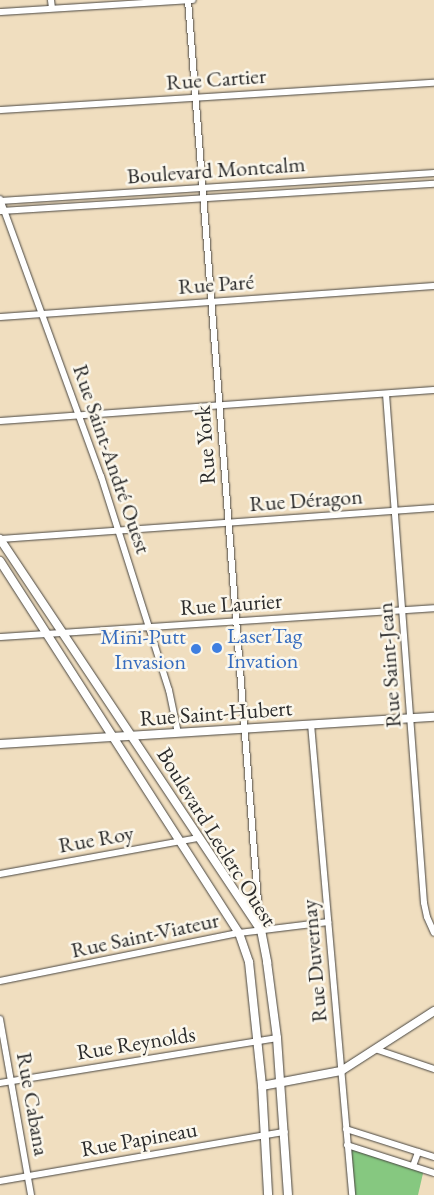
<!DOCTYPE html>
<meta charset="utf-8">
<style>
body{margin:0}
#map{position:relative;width:434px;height:1195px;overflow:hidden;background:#f0debf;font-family:"EB Garamond",serif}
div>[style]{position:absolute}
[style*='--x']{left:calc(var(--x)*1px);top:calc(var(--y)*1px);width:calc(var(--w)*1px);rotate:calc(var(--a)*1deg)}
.green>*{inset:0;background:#86c880}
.roads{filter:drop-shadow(0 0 1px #494641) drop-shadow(0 0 1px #494641)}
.minor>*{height:6px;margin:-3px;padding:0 3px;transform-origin:3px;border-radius:3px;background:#fff}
.tertiary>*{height:8px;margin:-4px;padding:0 4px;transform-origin:4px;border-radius:4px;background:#fff}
.dots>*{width:14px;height:14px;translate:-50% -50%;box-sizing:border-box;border:2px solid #fbf7ec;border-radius:50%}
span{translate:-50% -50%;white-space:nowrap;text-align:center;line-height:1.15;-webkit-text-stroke:5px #fbf7ec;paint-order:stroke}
.street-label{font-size:22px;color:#2b2b2b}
.shop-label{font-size:22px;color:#366cbe}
.left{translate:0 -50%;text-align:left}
.right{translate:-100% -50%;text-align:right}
</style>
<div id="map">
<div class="green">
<i style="clip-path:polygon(347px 1145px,424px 1169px,418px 1195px,352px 1195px)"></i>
</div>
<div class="roads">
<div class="minor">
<i style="--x:51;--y:0;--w:8;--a:83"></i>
<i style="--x:188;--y:0;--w:931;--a:85.56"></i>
<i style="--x:0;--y:12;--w:193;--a:-3.6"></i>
<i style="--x:0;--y:110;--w:435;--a:-3.6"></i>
<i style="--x:0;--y:199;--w:295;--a:70"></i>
<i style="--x:101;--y:476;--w:225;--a:72.4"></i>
<i style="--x:169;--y:690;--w:44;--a:78.2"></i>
<i style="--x:0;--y:201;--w:435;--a:-3.7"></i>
<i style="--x:1;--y:211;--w:434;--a:-3.6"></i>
<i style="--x:0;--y:317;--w:435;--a:-4.1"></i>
<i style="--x:386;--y:394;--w:510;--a:85.73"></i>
<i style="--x:424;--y:903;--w:14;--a:78"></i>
<i style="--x:427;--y:917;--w:17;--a:66"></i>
<i style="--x:0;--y:421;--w:435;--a:-4.1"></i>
<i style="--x:0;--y:539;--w:435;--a:-4.1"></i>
<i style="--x:0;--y:637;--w:435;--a:-3.8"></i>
<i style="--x:311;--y:724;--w:473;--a:85"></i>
<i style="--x:0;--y:874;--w:202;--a:-10.3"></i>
<i style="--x:237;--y:895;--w:12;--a:20"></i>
<i style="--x:248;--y:899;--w:4;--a:-27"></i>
<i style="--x:252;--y:897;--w:9;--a:-63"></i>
<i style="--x:0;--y:981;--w:244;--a:-11.4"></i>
<i style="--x:239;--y:933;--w:90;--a:-7"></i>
<i style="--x:0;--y:1019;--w:179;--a:80"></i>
<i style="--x:375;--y:1049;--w:62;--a:18.7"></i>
<i style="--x:0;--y:1083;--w:281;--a:-9.2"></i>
<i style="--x:346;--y:1129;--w:92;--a:17.7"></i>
<i style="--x:347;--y:1145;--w:91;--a:17.8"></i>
<i style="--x:413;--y:1166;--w:15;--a:-70"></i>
<i style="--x:0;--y:1181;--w:289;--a:-9.8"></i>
</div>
<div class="tertiary">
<i style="--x:0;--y:539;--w:470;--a:56.3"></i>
<i style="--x:261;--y:930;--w:33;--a:79"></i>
<i style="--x:267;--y:962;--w:77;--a:82.5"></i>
<i style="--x:277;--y:1038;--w:157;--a:86"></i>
<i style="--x:0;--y:561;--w:442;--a:57.3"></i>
<i style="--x:239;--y:933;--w:31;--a:71"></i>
<i style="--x:249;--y:962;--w:125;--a:84"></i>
<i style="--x:262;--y:1086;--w:109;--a:86.8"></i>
<i style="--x:0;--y:744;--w:435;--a:-3.6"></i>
<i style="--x:262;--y:1086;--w:80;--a:-10.8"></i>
<i style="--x:341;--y:1071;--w:111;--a:-32.8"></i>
</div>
</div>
<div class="dots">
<i style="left:217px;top:648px;background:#3f7fe0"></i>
<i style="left:196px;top:649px;background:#3f7fe0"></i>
</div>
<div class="street-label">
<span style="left:216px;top:79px;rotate:-4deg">Rue Cartier</span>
<span style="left:216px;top:170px;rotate:-4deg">Boulevard Montcalm</span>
<span style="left:216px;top:284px;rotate:-4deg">Rue Paré</span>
<span style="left:205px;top:445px;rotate:-94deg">Rue York</span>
<span style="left:112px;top:459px;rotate:71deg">Rue Saint-André Ouest</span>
<span style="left:306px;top:500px;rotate:-4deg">Rue Déragon</span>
<span style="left:231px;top:604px;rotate:-4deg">Rue Laurier</span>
<span style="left:389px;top:665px;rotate:-94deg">Rue Saint-Jean</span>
<span style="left:216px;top:713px;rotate:-4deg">Rue Saint-Hubert</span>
<span style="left:217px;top:837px;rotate:58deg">Boulevard Leclerc Ouest</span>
<span style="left:96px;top:839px;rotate:-10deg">Rue Roy</span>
<span style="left:145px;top:935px;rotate:-12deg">Rue Saint-Viateur</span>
<span style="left:314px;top:961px;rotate:-95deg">Rue Duvernay</span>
<span style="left:136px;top:1043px;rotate:-9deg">Rue Reynolds</span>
<span style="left:33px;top:1104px;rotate:80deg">Rue Cabana</span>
<span style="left:139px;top:1139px;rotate:-10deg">Rue Papineau</span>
</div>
<div class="shop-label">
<span class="left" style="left:227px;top:648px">LaserTag<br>Invation</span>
<span class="right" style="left:186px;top:649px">Mini-Putt<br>Invasion</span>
</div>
</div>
